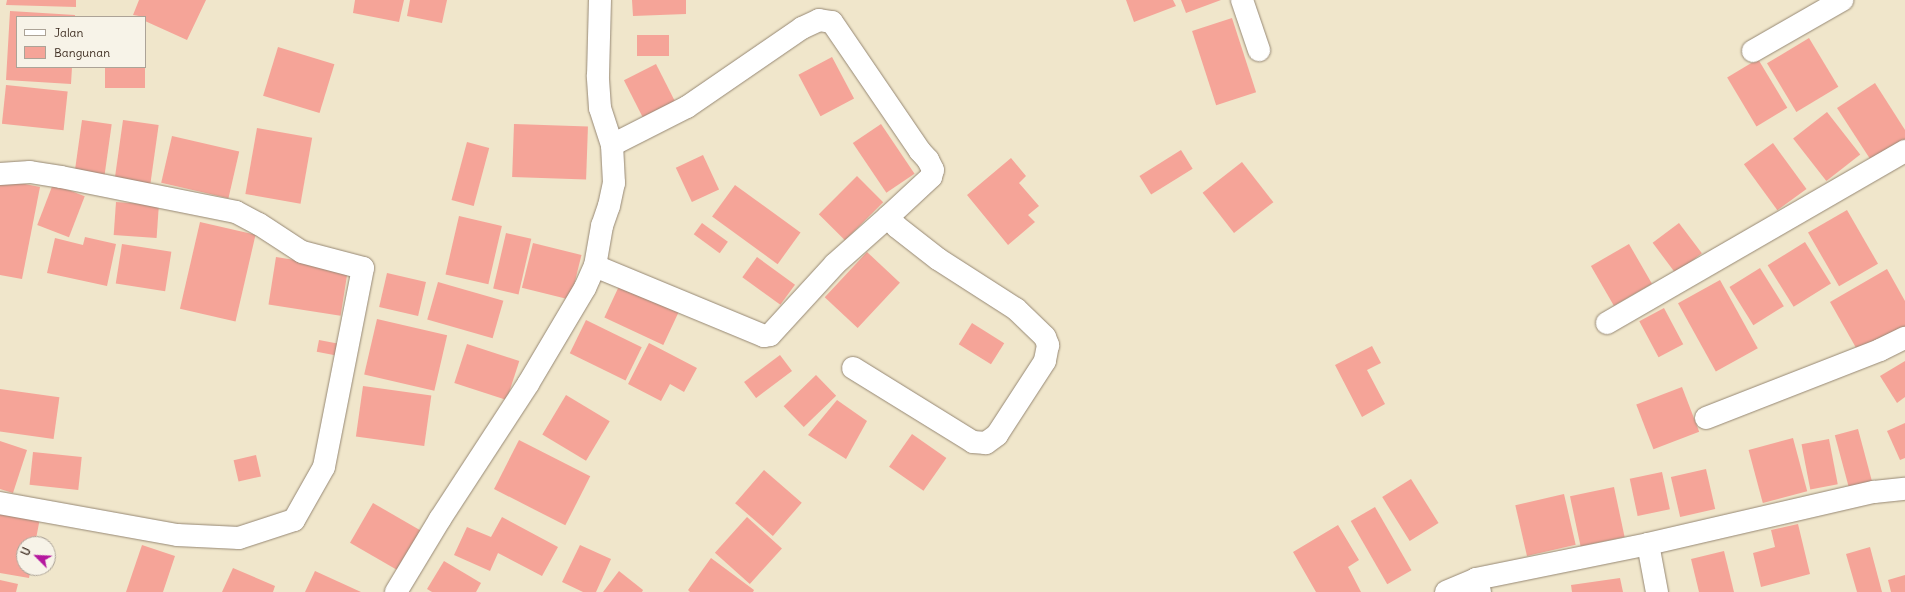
<!DOCTYPE html>
<style>
body{margin:0}
#map{position:relative;width:1905px;height:592px;overflow:hidden;background:#f0e6cb;font-family:Delius,sans-serif}
div>[style]{position:absolute}
[style*='--x']{left:calc(var(--x)*1px);top:calc(var(--y)*1px);width:calc(var(--w)*1px);rotate:calc(var(--a)*1deg)}
.building>*{inset:0;background:#f5a498;transform-origin:0 0}
.roads{filter:drop-shadow(0 0 1px #968874) drop-shadow(0 0 1px #968874)}
.minor>*{height:22px;margin:-11px;padding:0 11px;transform-origin:11px;border-radius:11px;background:#fff}
span{translate:-50% -50%;white-space:nowrap;text-align:center;line-height:1.15;-webkit-text-stroke:3px #f7f3e8;paint-order:stroke}
.legend{position:absolute;left:16px;top:16px;width:130px;height:52px;box-sizing:border-box;background:#f7f3e8;border:1px solid #aca397;margin:0;padding:5px 7px;list-style:none;font-size:12px;color:#3b2a1e}
.legend li{display:flex;align-items:center;gap:8px;height:20px}
.legend b{width:20px;border:1px solid #aca397}
.north{position:absolute;left:16px;top:536px;width:40px;height:40px;box-sizing:border-box;background:#f7f3e8;border:1px solid #aca397;border-radius:50%;rotate:294deg;font-size:11px;font-weight:700;line-height:16px;text-align:center;color:#3b2a1e}
.north::after{content:'';display:block;margin:auto;width:14px;height:18px;background:#b5179e;clip-path:polygon(50% 0,100% 100%,50% 72%,0 100%)}
</style>
<div id="map">
<div class="building">
<i style="clip-path:polygon(7px 0,76px 0,76px 7px,6px 5px)"></i>
<i style="clip-path:polygon(139px 0,206px 0,187px 40px,145px 21px,145px 17px,133px 15px)"></i>
<i style="clip-path:polygon(355px 0,404px 0,399px 22px,353px 13px)"></i>
<i style="clip-path:polygon(410px 0,447px 0,442px 23px,407px 16px)"></i>
<i style="clip-path:polygon(632px 0,686px 0,686px 14px,633px 16px)"></i>
<i style="clip-path:polygon(1126px 0,1173px 0,1176px 6px,1134px 22px)"></i>
<i style="clip-path:polygon(1181px 0,1221px 0,1186px 13px)"></i>
<i style="clip-path:polygon(10px 11px,75px 15px,75px 17px,17px 17px,17px 67px,72px 67px,71px 84px,6px 80px)"></i>
<i style="left:1232px;top:18px;width:78px;height:42px;rotate:72deg"></i>
<i style="left:637px;top:35px;width:32px;height:21px"></i>
<i style="left:1809px;top:38px;width:57px;height:49px;rotate:59deg"></i>
<i style="left:278px;top:47px;width:59px;height:51px;rotate:17deg"></i>
<i style="left:832px;top:57px;width:47px;height:38px;rotate:62deg"></i>
<i style="left:1758px;top:59px;width:57px;height:36px;rotate:59deg"></i>
<i style="left:656px;top:64px;width:47px;height:36px;rotate:63deg"></i>
<i style="left:105px;top:67px;width:40px;height:21px"></i>
<i style="clip-path:polygon(1875px 83px,1905px 130px,1905px 144px,1874px 165px,1837px 108px)"></i>
<i style="left:6px;top:85px;width:62px;height:39px;rotate:6deg"></i>
<i style="left:1827px;top:112px;width:54px;height:43px;rotate:52deg"></i>
<i style="left:82px;top:120px;width:30px;height:54px;rotate:8deg"></i>
<i style="left:123px;top:120px;width:36px;height:61px;rotate:8deg"></i>
<i style="left:514px;top:124px;width:74px;height:53px;rotate:2deg"></i>
<i style="left:881px;top:124px;width:60px;height:34px;rotate:56deg"></i>
<i style="left:257px;top:128px;width:56px;height:67px;rotate:10deg"></i>
<i style="left:172px;top:136px;width:69px;height:48px;rotate:13deg"></i>
<i style="left:467px;top:142px;width:23px;height:60px;rotate:15deg"></i>
<i style="left:1773px;top:143px;width:57px;height:36px;rotate:54deg"></i>
<i style="left:1181px;top:150px;width:22px;height:49px;rotate:58deg"></i>
<i style="left:703px;top:155px;width:38px;height:30px;rotate:65deg"></i>
<i style="clip-path:polygon(1011px 158px,1026px 176px,1019px 183px,1039px 206px,1028px 215px,1035px 222px,1008px 245px,967px 195px)"></i>
<i style="left:1242px;top:162px;width:51px;height:50px;rotate:52deg"></i>
<i style="left:857px;top:176px;width:37px;height:54px;rotate:45deg"></i>
<i style="clip-path:polygon(0 179px,40px 187px,22px 279px,0 275px)"></i>
<i style="left:53px;top:184px;width:34px;height:44px;rotate:21deg"></i>
<i style="left:735px;top:185px;width:81px;height:39px;rotate:36deg"></i>
<i style="left:116px;top:202px;width:43px;height:33px;rotate:4deg"></i>
<i style="left:1847px;top:210px;width:62px;height:45px;rotate:60deg"></i>
<i style="left:459px;top:216px;width:44px;height:60px;rotate:13deg"></i>
<i style="left:200px;top:222px;width:57px;height:89px;rotate:13deg"></i>
<i style="left:702px;top:223px;width:32px;height:14px;rotate:36deg"></i>
<i style="left:1679px;top:223px;width:38px;height:33px;rotate:53deg"></i>
<i style="left:506px;top:233px;width:26px;height:57px;rotate:13deg"></i>
<i style="clip-path:polygon(85px 237px,116px 244px,107px 286px,47px 273px,55px 238px,83px 245px)"></i>
<i style="left:1805px;top:242px;width:49px;height:44px;rotate:58deg"></i>
<i style="left:533px;top:243px;width:50px;height:46px;rotate:14deg"></i>
<i style="left:122px;top:244px;width:50px;height:40px;rotate:9deg"></i>
<i style="left:1629px;top:244px;width:46px;height:44px;rotate:60deg"></i>
<i style="left:867px;top:252px;width:45px;height:62px;rotate:43deg"></i>
<i style="left:276px;top:257px;width:73px;height:48px;rotate:9deg"></i>
<i style="left:757px;top:257px;width:47px;height:25px;rotate:36deg"></i>
<i style="left:1760px;top:268px;width:45px;height:36px;rotate:58deg"></i>
<i style="clip-path:polygon(1887px 269px,1905px 301px,1905px 327px,1859px 353px,1830px 302px)"></i>
<i style="left:387px;top:273px;width:40px;height:35px;rotate:13deg"></i>
<i style="left:1720px;top:280px;width:78px;height:48px;rotate:61deg"></i>
<i style="left:438px;top:282px;width:68px;height:39px;rotate:16deg"></i>
<i style="left:620px;top:284px;width:65px;height:37px;rotate:25deg"></i>
<i style="left:1664px;top:308px;width:41px;height:28px;rotate:62deg"></i>
<i style="left:377px;top:319px;width:72px;height:57px;rotate:13deg"></i>
<i style="left:586px;top:320px;width:62px;height:37px;rotate:26deg"></i>
<i style="left:972px;top:323px;width:38px;height:25px;rotate:32deg"></i>
<i style="left:319px;top:340px;width:20px;height:12px;rotate:11deg"></i>
<i style="clip-path:polygon(649px 343px,697px 368px,684px 392px,670px 384px,661px 401px,628px 384px)"></i>
<i style="left:467px;top:344px;width:55px;height:41px;rotate:18deg"></i>
<i style="clip-path:polygon(1372px 346px,1381px 363px,1367px 370px,1385px 404px,1362px 417px,1335px 365px)"></i>
<i style="left:780px;top:355px;width:20px;height:45px;rotate:53deg"></i>
<i style="clip-path:polygon(1905px 361px,1905px 397px,1897px 403px,1880px 376px)"></i>
<i style="left:816px;top:375px;width:29px;height:45px;rotate:46deg"></i>
<i style="left:363px;top:386px;width:69px;height:51px;rotate:8deg"></i>
<i style="left:1682px;top:387px;width:48px;height:49px;rotate:69deg"></i>
<i style="left:0;top:389px;width:60px;height:42px;rotate:8deg"></i>
<i style="left:566px;top:395px;width:51px;height:46px;rotate:31deg"></i>
<i style="clip-path:polygon(837px 400px,867px 421px,846px 459px,808px 435px)"></i>
<i style="clip-path:polygon(1905px 423px,1905px 458px,1900px 460px,1887px 431px)"></i>
<i style="left:1858px;top:429px;width:55px;height:24px;rotate:75deg"></i>
<i style="left:912px;top:434px;width:42px;height:40px;rotate:35deg"></i>
<i style="left:1793px;top:438px;width:55px;height:46px;rotate:75deg"></i>
<i style="left:1829px;top:439px;width:46px;height:28px;rotate:79deg"></i>
<i style="left:519px;top:440px;width:80px;height:55px;rotate:27deg"></i>
<i style="clip-path:polygon(0 441px,27px 450px,13px 493px,0 489px)"></i>
<i style="left:33px;top:452px;width:49px;height:33px;rotate:6deg"></i>
<i style="left:256px;top:455px;width:22px;height:23px;rotate:77deg"></i>
<i style="left:1706px;top:469px;width:41px;height:36px;rotate:77deg"></i>
<i style="left:764px;top:470px;width:50px;height:44px;rotate:41deg"></i>
<i style="left:1662px;top:472px;width:38px;height:33px;rotate:78deg"></i>
<i style="left:1411px;top:479px;width:52px;height:34px;rotate:58deg"></i>
<i style="left:1614px;top:487px;width:51px;height:45px;rotate:78deg"></i>
<i style="left:1564px;top:494px;width:52px;height:50px;rotate:77deg"></i>
<i style="left:373px;top:503px;width:56px;height:46px;rotate:30deg"></i>
<i style="left:1375px;top:507px;width:73px;height:28px;rotate:60deg"></i>
<i style="clip-path:polygon(0 510px,40px 518px,35px 544px,24px 544px,24px 568px,31px 568px,29px 578px,0 573px)"></i>
<i style="clip-path:polygon(502px 517px,558px 547px,542px 576px,498px 553px,490px 571px,454px 555px,467px 527px,491px 537px)"></i>
<i style="left:747px;top:517px;width:47px;height:48px;rotate:42deg"></i>
<i style="clip-path:polygon(1798px 524px,1810px 574px,1761px 587px,1753px 553px,1775px 547px,1771px 530px)"></i>
<i style="clip-path:polygon(1338px 525px,1359px 560px,1348px 567px,1361px 592px,1316px 592px,1293px 552px)"></i>
<i style="clip-path:polygon(142px 545px,175px 556px,163px 592px,126px 592px)"></i>
<i style="clip-path:polygon(580px 545px,611px 559px,596px 592px,583px 592px,562px 582px)"></i>
<i style="clip-path:polygon(1870px 547px,1882px 592px,1857px 592px,1846px 554px)"></i>
<i style="clip-path:polygon(1724px 551px,1734px 592px,1699px 592px,1691px 559px)"></i>
<i style="clip-path:polygon(711px 558px,754px 590px,753px 592px,690px 592px,688px 590px)"></i>
<i style="clip-path:polygon(444px 561px,481px 583px,476px 592px,432px 592px,427px 589px)"></i>
<i style="clip-path:polygon(233px 568px,275px 586px,273px 592px,222px 592px)"></i>
<i style="clip-path:polygon(315px 571px,361px 592px,305px 592px)"></i>
<i style="clip-path:polygon(619px 571px,643px 590px,642px 592px,603px 592px)"></i>
<i style="clip-path:polygon(1905px 575px,1905px 592px,1891px 592px,1888px 580px)"></i>
<i style="clip-path:polygon(1620px 578px,1623px 592px,1572px 592px,1571px 585px)"></i>
<i style="clip-path:polygon(0 580px,18px 584px,16px 592px,0 592px)"></i>
</div>
<div class="roads">
<div class="minor">
<i style="--x:1242;--y:0;--w:53;--a:71.2"></i>
<i style="--x:1753;--y:51;--w:103;--a:-29.8"></i>
<i style="--x:612;--y:145;--w:84;--a:-26.9"></i>
<i style="--x:687;--y:107;--w:140;--a:-34.5"></i>
<i style="--x:802;--y:28;--w:19;--a:-25"></i>
<i style="--x:819;--y:20;--w:13;--a:9"></i>
<i style="--x:832;--y:22;--w:156;--a:55.7"></i>
<i style="--x:920;--y:151;--w:12;--a:48"></i>
<i style="--x:928;--y:160;--w:11;--a:63"></i>
<i style="--x:933;--y:170;--w:7;--a:106"></i>
<i style="--x:931;--y:177;--w:59;--a:137.1"></i>
<i style="--x:888;--y:217;--w:13;--a:48"></i>
<i style="--x:897;--y:227;--w:52;--a:38"></i>
<i style="--x:938;--y:259;--w:93;--a:32.7"></i>
<i style="--x:1016;--y:309;--w:40;--a:44"></i>
<i style="--x:1045;--y:337;--w:9;--a:69"></i>
<i style="--x:1048;--y:345;--w:16;--a:101"></i>
<i style="--x:1045;--y:361;--w:88;--a:123"></i>
<i style="--x:997;--y:435;--w:14;--a:144"></i>
<i style="--x:986;--y:443;--w:13;--a:-176"></i>
<i style="--x:973;--y:442;--w:141;--a:-148.3"></i>
<i style="--x:0;--y:174;--w:30;--a:-4"></i>
<i style="--x:30;--y:172;--w:31;--a:9"></i>
<i style="--x:61;--y:177;--w:178;--a:11.3"></i>
<i style="--x:236;--y:212;--w:26;--a:28"></i>
<i style="--x:259;--y:224;--w:51;--a:33.1"></i>
<i style="--x:302;--y:252;--w:63;--a:14.7"></i>
<i style="--x:363;--y:268;--w:203;--a:101.1"></i>
<i style="--x:324;--y:467;--w:61;--a:119.5"></i>
<i style="--x:294;--y:520;--w:58;--a:161.9"></i>
<i style="--x:239;--y:538;--w:62;--a:-177.2"></i>
<i style="--x:177;--y:535;--w:180;--a:-169.8"></i>
<i style="--x:595;--y:266;--w:183;--a:22.5"></i>
<i style="--x:764;--y:336;--w:6;--a:-9"></i>
<i style="--x:770;--y:335;--w:96;--a:-47.5"></i>
<i style="--x:835;--y:264;--w:71;--a:-41.6"></i>
<i style="--x:1607;--y:323;--w:344;--a:-30"></i>
<i style="--x:1706;--y:418;--w:187;--a:-21.3"></i>
<i style="--x:1880;--y:350;--w:28;--a:-26"></i>
<i style="--x:1648;--y:544;--w:49;--a:79.4"></i>
<i style="--x:1476;--y:579;--w:176;--a:-11.5"></i>
<i style="--x:1648;--y:544;--w:232;--a:-13"></i>
<i style="--x:1874;--y:492;--w:31;--a:-6"></i>
<i style="--x:396;--y:592;--w:85;--a:-58.9"></i>
<i style="--x:440;--y:519;--w:161;--a:-56.9"></i>
<i style="--x:528;--y:384;--w:112;--a:-59.3"></i>
<i style="--x:585;--y:288;--w:24;--a:-66"></i>
<i style="--x:595;--y:266;--w:41;--a:-80.1"></i>
<i style="--x:602;--y:226;--w:21;--a:-71"></i>
<i style="--x:609;--y:206;--w:24;--a:-78"></i>
<i style="--x:614;--y:183;--w:38;--a:-93"></i>
<i style="--x:612;--y:145;--w:39;--a:-108"></i>
<i style="--x:600;--y:108;--w:32;--a:-94"></i>
<i style="--x:598;--y:76;--w:76;--a:-88.5"></i>
<i style="--x:1446;--y:592;--w:33;--a:-23"></i>
<i style="--x:1476;--y:579;--w:14;--a:73"></i>
</div>
</div>
<ul class="legend">
<li><b style="height:5px;background:#fff"></b>Jalan</li>
<li><b style="height:11px;background:#f5a498"></b>Bangunan</li>
</ul>
<div class="north">U</div>
</div>
